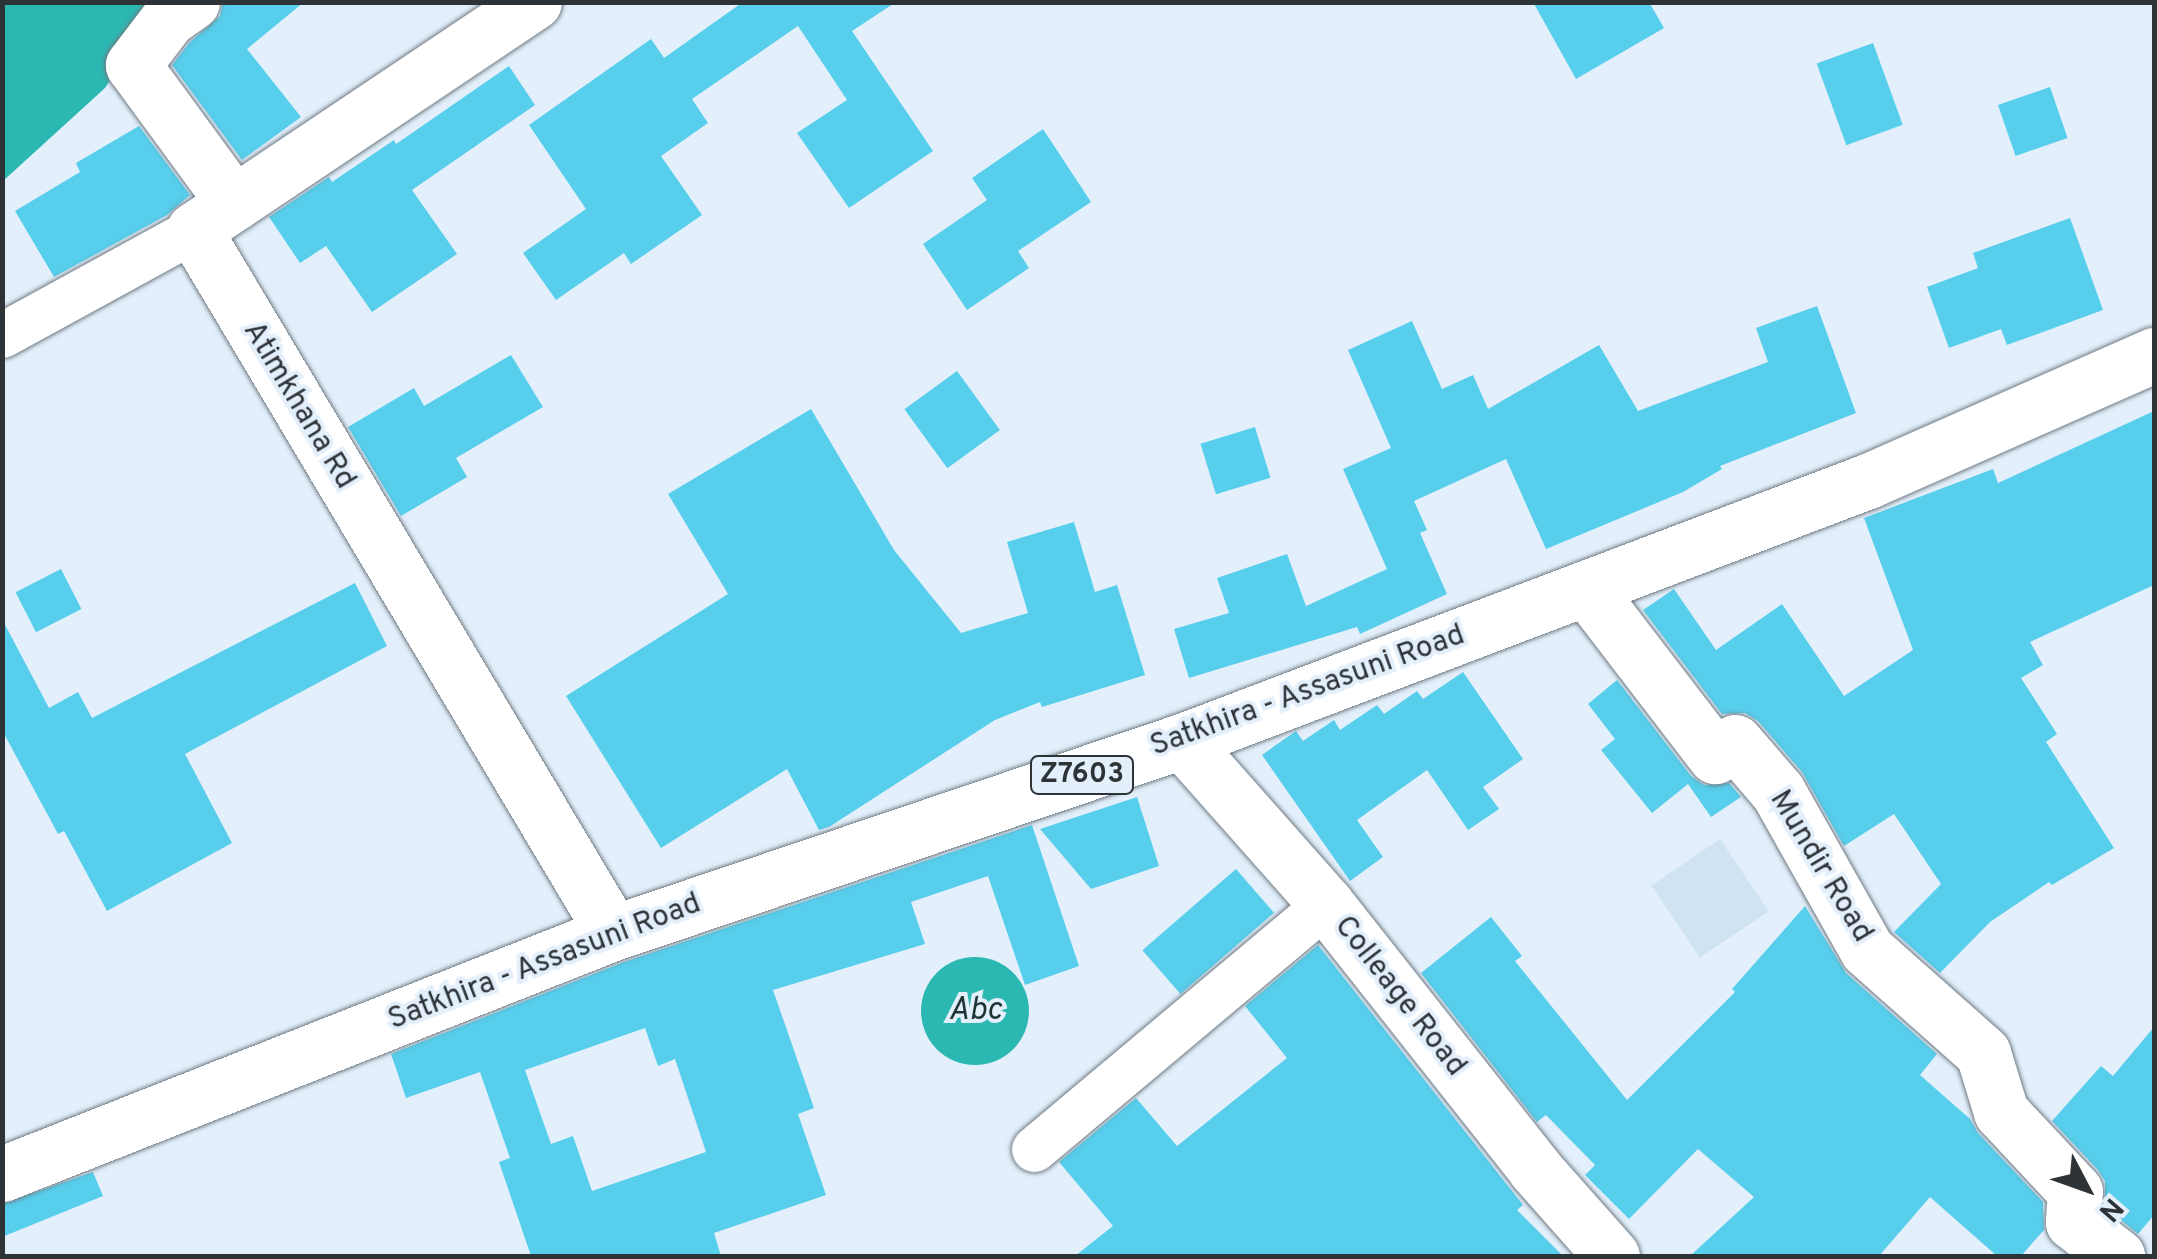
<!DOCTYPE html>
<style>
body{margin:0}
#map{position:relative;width:2157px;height:1259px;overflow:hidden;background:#e3f0fb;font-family:Overpass,sans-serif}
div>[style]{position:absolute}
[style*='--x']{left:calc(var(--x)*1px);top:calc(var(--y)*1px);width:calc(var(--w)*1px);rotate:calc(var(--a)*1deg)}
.built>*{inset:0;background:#d0e3f2;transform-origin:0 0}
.water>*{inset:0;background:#2cb8b2}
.round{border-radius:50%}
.building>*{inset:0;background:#57ceeb;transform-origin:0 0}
.roads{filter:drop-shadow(0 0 2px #6f7a84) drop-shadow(0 0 2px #6f7a84)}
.minor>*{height:45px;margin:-22.5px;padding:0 22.5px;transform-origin:22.5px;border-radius:22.5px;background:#fff}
.tertiary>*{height:55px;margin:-27.5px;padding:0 27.5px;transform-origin:27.5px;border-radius:27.5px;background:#fff}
.primary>*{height:55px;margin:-27.5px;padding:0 27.5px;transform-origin:27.5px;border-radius:27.5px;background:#fff}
span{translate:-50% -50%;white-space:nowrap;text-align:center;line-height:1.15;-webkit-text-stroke:8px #e3f0fb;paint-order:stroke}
.shield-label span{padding:2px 8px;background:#e3f0fb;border:2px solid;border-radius:8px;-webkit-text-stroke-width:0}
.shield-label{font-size:28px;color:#2e3337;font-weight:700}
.street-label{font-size:30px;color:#2e3337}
.water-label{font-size:32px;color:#1e3534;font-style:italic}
.frame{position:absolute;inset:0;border:5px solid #2e3337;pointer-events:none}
.north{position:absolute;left:2037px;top:1139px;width:100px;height:100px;-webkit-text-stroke:8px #e3f0fb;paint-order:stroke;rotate:131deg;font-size:28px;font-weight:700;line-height:40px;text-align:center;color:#2e3337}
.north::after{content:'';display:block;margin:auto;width:35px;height:45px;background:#2e3337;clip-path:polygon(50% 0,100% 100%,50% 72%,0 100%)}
</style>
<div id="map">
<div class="built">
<i style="left:1720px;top:839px;width:87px;height:83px;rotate:56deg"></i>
</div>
<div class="water">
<i style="clip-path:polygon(3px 3px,184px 3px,144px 28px,105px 88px,3px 181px)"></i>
<i class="round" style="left:921px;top:957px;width:108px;height:108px"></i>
</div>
<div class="building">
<i style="clip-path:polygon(223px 2px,304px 2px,247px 49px,301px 117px,242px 160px,172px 65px,190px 42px,220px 16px)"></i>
<i style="clip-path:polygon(743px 2px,896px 2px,852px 31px,933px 151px,849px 208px,797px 133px,847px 100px,798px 26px,692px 99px,708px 123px,661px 156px,702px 215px,631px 264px,624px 253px,556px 300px,523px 253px,586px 209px,529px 125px,651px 39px,664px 58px)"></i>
<i style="clip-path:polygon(1533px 2px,1649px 2px,1664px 28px,1576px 79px)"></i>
<i style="left:1873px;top:43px;width:87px;height:60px;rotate:70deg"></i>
<i style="clip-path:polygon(509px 66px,535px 105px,412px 190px,457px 254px,372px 312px,326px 246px,300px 263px,269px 217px,329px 177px,332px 182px,394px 140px,396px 144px)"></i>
<i style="left:2050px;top:87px;width:54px;height:55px;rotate:71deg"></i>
<i style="clip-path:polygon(139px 126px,190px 195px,167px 215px,54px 277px,15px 211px,80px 172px,76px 163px)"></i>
<i style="clip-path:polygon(1043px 129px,1091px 202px,1018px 251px,1029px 268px,967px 310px,923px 244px,987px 200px,972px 178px)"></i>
<i style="clip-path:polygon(2070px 218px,2103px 310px,2007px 345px,2001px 329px,1949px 348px,1927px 287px,1978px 268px,1973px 253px)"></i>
<i style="clip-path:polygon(1817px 306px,1856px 413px,1720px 466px,1722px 469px,1683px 492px,1546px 549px,1506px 459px,1414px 501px,1427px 530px,1420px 533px,1447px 594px,1360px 634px,1357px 627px,1189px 678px,1174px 629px,1229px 613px,1217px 578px,1287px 554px,1306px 606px,1387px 569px,1343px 469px,1391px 448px,1348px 350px,1412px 321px,1442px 389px,1473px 375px,1488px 409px,1599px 345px,1638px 411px,1768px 362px,1756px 328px)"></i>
<i style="clip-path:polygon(511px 355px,543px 407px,456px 458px,467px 477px,401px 516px,348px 427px,414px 388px,424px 406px)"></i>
<i style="left:957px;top:371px;width:73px;height:65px;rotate:54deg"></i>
<i style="clip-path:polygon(811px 409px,894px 550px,961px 633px,1028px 613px,1007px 542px,1074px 522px,1095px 592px,1117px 585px,1145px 675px,1042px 707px,1040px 702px,995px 720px,829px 827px,819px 830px,787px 769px,661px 848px,566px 696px,728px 594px,668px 494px)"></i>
<i style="clip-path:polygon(2154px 411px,2154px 585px,2030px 642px,2043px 665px,2021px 678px,2057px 734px,2046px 742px,2114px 848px,2052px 885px,2049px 882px,1990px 922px,1940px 973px,1894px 932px,1941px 884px,1894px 814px,1844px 846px,1802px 772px,1758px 721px,1745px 713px,1722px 714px,1643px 610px,1674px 589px,1716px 650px,1782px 604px,1844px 696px,1913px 650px,1864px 518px,1993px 469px,1998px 483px)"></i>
<i style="left:1255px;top:427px;width:53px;height:57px;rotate:73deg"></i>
<i style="left:61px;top:569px;width:45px;height:51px;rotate:63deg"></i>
<i style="clip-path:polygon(355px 583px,387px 646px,185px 754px,232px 843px,107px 911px,64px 831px,58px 834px,2px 730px,2px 619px,49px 708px,78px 692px,92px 718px)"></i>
<i style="clip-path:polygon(1463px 672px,1523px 759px,1483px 787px,1499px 809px,1468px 830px,1427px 770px,1357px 820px,1383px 857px,1350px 881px,1262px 755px,1296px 731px,1303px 741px,1334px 720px,1340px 730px,1377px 705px,1384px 714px,1417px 691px,1423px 699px)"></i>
<i style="clip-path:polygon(1617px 680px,1691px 776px,1704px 785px,1729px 783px,1741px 797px,1711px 817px,1688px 784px,1652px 813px,1601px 750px,1615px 739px,1588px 704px)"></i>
<i style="clip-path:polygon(1137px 797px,1159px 866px,1091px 889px,1040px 829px)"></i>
<i style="clip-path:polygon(evenodd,1032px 825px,1079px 966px,1025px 985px,988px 876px,911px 902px,925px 944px,773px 990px,814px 1108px,798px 1114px,826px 1195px,714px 1233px,721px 1256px,531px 1256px,499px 1162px,510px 1158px,480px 1072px,406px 1098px,391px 1054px,624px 962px,1032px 825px,645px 1028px,658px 1066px,675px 1059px,706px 1152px,592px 1191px,573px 1136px,551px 1144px,525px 1070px,645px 1028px)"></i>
<i style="left:1236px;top:869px;width:58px;height:124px;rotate:49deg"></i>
<i style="clip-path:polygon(1805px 906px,1846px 973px,1937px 1054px,1920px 1075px,1970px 1119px,1978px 1133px,2043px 1202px,2044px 1230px,2021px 1256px,1997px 1256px,1930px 1197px,1879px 1256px,1690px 1256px,1754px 1197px,1698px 1149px,1629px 1219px,1585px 1175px,1595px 1165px,1546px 1115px,1537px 1122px,1421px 973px,1491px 917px,1522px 956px,1515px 961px,1627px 1100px,1735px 992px,1732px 989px)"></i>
<i style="clip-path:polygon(1318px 945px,1523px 1205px,1517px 1210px,1563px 1256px,1075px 1256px,1113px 1226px,1059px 1162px,1136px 1098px,1177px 1146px,1287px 1058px,1245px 1006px)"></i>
<i style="clip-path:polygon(2154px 1027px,2154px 1215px,2138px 1234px,2105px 1207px,2105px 1181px,2098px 1170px,2052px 1121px,2101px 1066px,2113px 1076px)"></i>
<i style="clip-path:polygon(93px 1172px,103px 1196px,2px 1237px,2px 1204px)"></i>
</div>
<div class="roads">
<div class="minor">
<i style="--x:2;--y:335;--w:219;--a:-28.7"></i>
<i style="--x:1034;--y:1149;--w:381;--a:-40"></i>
</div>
<div class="tertiary">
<i style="--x:192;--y:2;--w:29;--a:145"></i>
<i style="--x:168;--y:19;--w:58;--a:127.3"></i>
<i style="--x:133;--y:65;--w:171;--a:53.8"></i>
<i style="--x:534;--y:2;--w:409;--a:146.2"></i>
<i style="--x:194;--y:230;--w:818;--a:59.2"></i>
<i style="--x:1586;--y:588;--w:212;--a:52.5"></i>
<i style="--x:1715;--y:756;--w:24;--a:-35"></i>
<i style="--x:1735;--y:742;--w:66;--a:49.3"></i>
<i style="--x:1778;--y:792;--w:181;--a:60.6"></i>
<i style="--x:1867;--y:950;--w:155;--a:41.6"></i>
<i style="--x:1983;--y:1053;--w:62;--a:73"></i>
<i style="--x:2001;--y:1112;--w:108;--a:46.9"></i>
<i style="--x:2075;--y:1191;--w:31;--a:94"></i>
<i style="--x:2073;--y:1222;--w:56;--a:37.7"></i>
<i style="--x:1182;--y:741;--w:217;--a:48.5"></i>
<i style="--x:1326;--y:904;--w:337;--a:51.7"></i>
<i style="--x:1535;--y:1169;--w:116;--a:48.5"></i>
</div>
<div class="primary">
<i style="--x:2;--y:1174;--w:657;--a:-21.53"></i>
<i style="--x:613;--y:933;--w:601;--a:-18.65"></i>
<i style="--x:1182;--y:741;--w:734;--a:-20.76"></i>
<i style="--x:1868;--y:481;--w:313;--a:-23.8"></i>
</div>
</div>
<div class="shield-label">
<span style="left:1082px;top:775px">Z7603</span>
</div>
<div class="street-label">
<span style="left:298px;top:406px;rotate:59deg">Atimkhana Rd</span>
<span style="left:1308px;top:692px;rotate:-20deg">Satkhira - Assasuni Road</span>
<span style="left:1820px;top:867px;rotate:59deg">Mundir Road</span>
<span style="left:545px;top:963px;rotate:-21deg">Satkhira - Assasuni Road</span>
<span style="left:1399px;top:997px;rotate:52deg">Colleage Road</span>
</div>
<div class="water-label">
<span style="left:975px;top:1011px">Abc</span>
</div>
<div class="frame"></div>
<div class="north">N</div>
</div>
